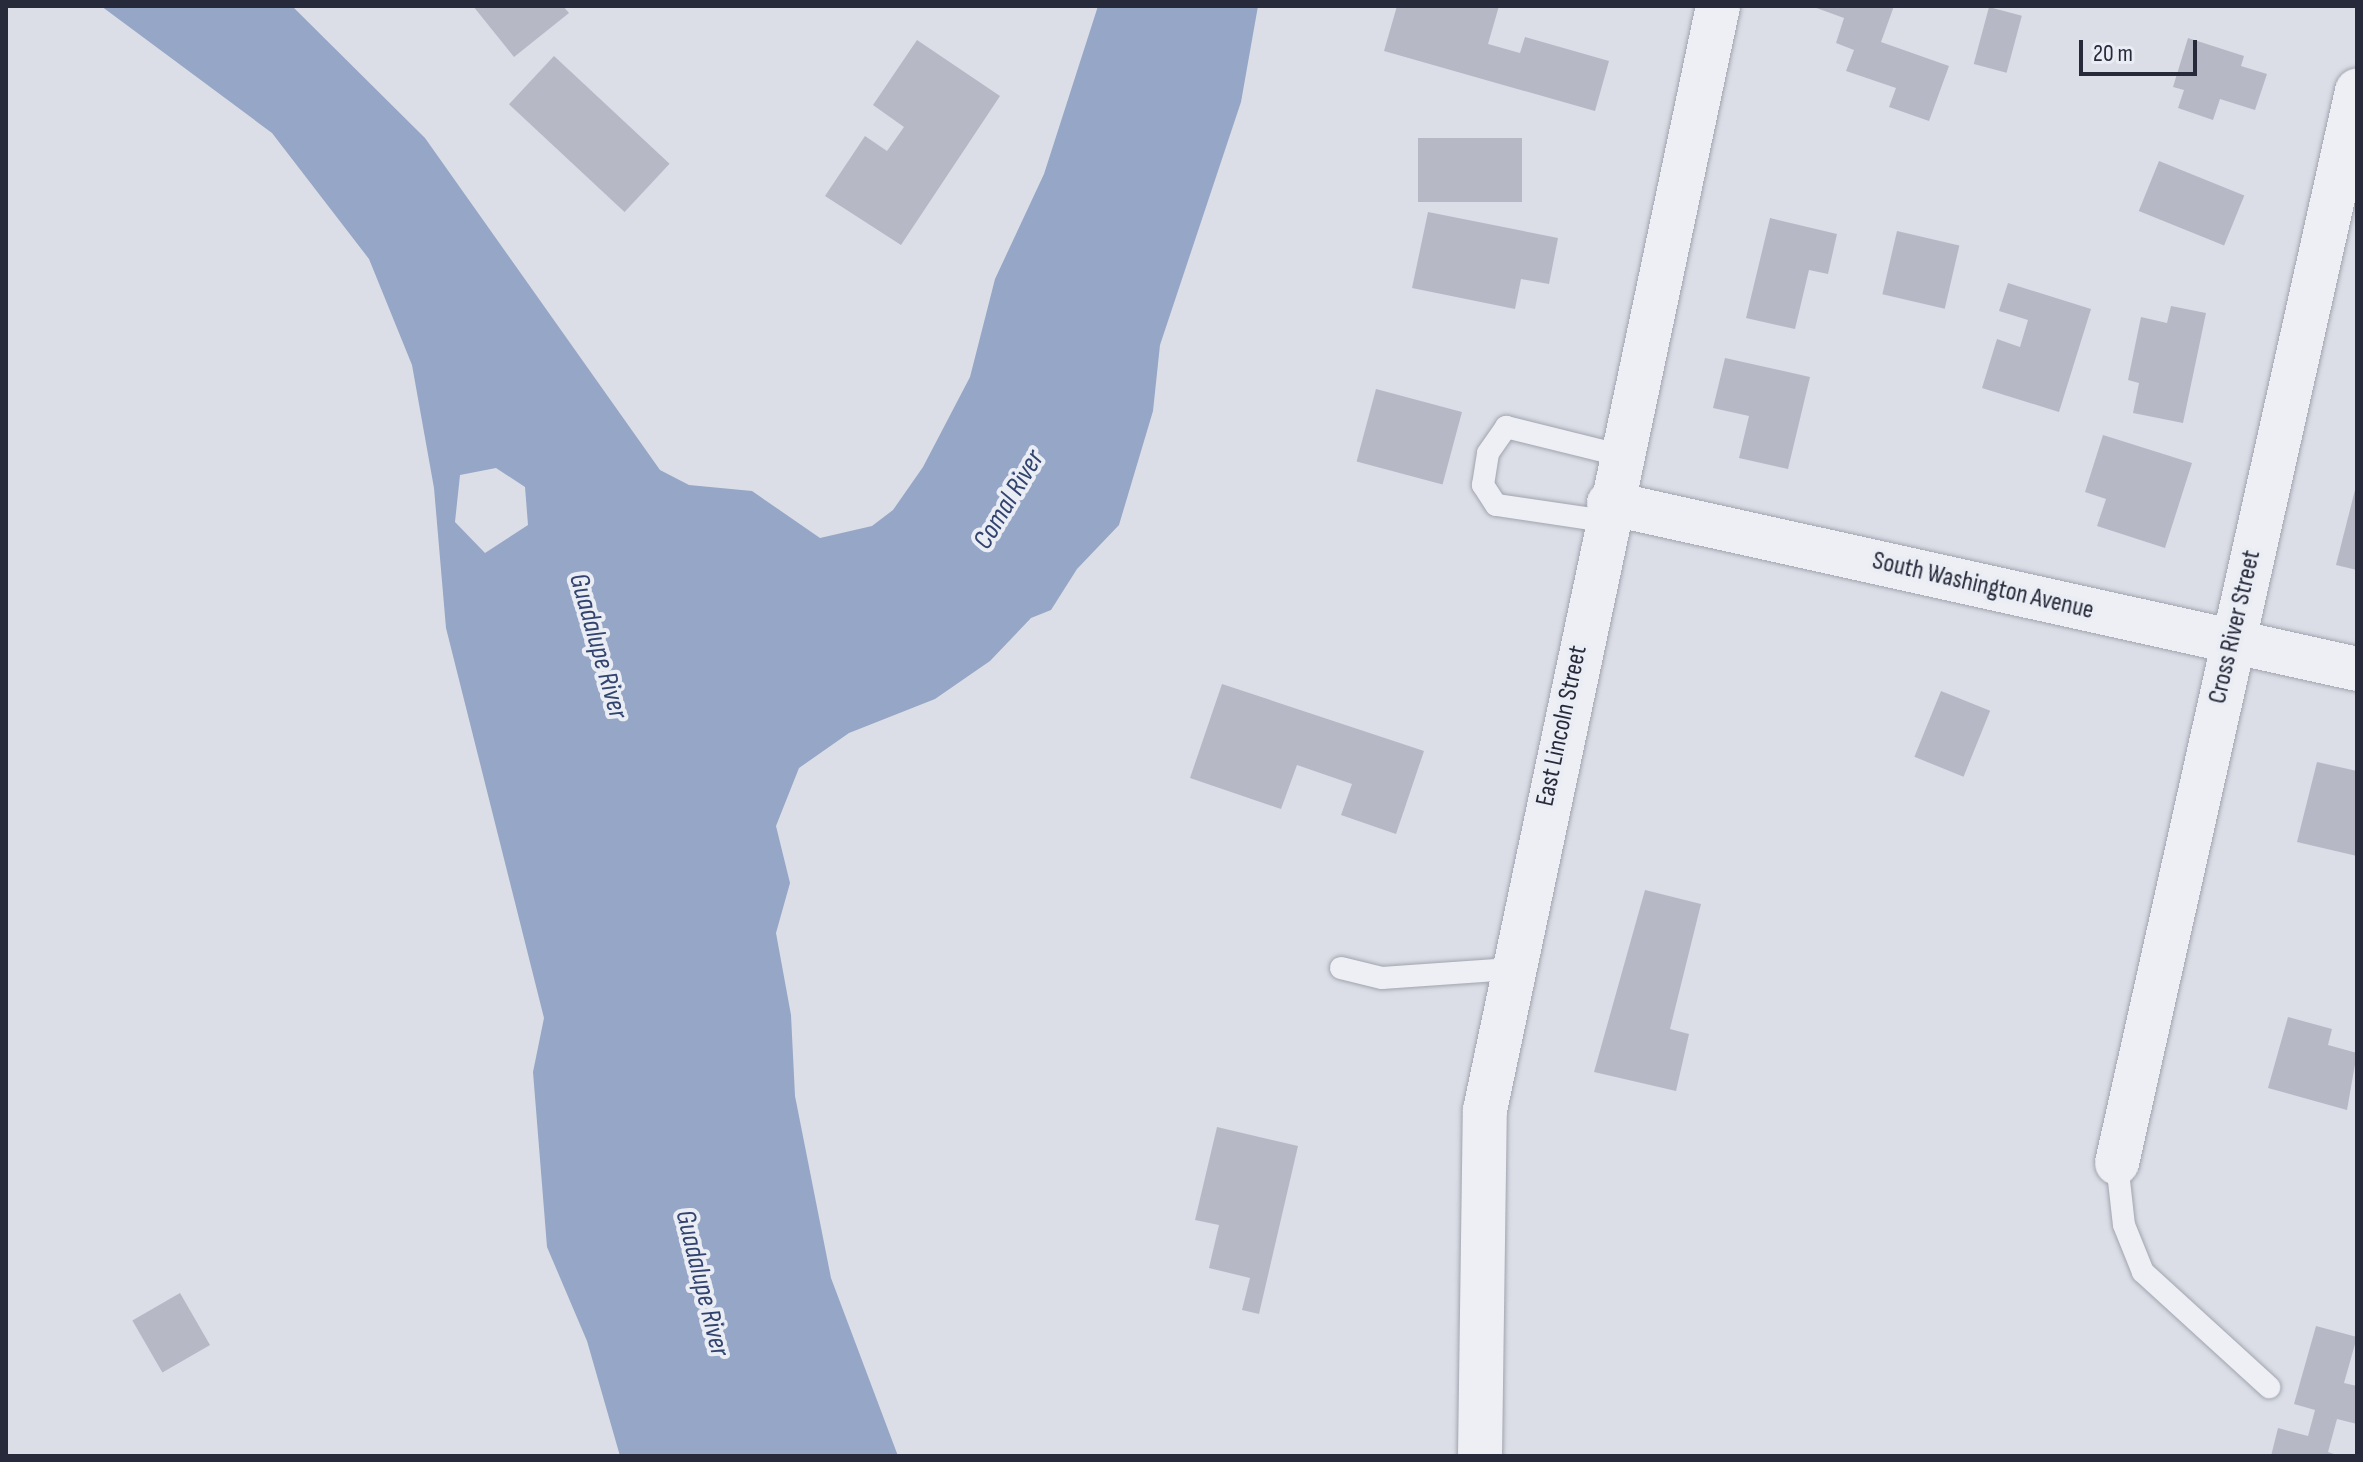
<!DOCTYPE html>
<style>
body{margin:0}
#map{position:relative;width:2363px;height:1462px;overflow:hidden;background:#dbdee6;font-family:"Sofia Sans Condensed",sans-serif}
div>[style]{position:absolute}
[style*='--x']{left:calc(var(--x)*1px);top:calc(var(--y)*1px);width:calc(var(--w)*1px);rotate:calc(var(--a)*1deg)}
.water>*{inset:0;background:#96a6c6}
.building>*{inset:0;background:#b6b9c5;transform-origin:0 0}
.roads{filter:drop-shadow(0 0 2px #a1a4af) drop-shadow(0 0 2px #a1a4af)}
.lane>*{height:22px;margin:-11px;padding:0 11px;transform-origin:11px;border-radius:11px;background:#eeeff4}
.street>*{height:44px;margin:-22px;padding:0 22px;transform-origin:22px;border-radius:22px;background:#eeeff4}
span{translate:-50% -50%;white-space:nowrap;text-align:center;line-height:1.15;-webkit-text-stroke:8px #eaedf3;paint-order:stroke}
.street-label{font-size:26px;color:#262a3b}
.water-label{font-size:28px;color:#31436e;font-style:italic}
.frame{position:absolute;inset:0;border:8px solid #262a3b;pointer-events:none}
.scale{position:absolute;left:2079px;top:40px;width:118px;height:36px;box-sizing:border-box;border:4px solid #262a3b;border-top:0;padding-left:10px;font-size:24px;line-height:28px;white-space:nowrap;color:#262a3b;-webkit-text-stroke:6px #eaedf3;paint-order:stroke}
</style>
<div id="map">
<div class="water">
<i style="clip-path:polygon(evenodd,101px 6px,292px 6px,425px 138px,660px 470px,689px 485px,752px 491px,820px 538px,872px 526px,893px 510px,923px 467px,970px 377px,995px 279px,1044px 174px,1098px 6px,1258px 6px,1241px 102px,1160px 345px,1153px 411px,1119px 525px,1077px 569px,1051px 610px,1031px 618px,990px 661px,935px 699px,849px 733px,799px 768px,776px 826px,790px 883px,776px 933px,791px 1015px,795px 1096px,831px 1278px,898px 1456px,620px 1456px,587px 1341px,547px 1247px,533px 1072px,544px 1018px,446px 628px,434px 488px,412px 365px,369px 259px,272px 133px,101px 6px,496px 468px,525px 487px,528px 525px,485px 553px,455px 522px,460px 475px,496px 468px)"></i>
</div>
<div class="building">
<i style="clip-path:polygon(473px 6px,563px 6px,569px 13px,514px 57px)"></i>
<i style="clip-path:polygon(1397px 6px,1499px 6px,1488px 44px,1520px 53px,1525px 37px,1609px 61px,1595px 111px,1384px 51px)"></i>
<i style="clip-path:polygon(1811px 6px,1894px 6px,1881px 42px,1949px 66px,1929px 121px,1889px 107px,1896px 88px,1846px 71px,1854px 50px,1836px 43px,1844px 18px)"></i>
<i style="left:1989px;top:7px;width:34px;height:59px;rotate:15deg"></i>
<i style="clip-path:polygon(2188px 38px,2244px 56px,2241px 66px,2267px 74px,2255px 110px,2220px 99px,2213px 120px,2178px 108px,2184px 90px,2173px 87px)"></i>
<i style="clip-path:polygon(917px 40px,1000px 96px,901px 245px,825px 196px,865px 136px,887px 151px,904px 127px,873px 105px)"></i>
<i style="left:554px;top:56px;width:158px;height:66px;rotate:43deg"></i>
<i style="left:1522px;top:138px;width:64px;height:104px;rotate:90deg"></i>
<i style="left:2159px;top:161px;width:92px;height:54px;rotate:22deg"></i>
<i style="clip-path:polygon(1428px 212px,1558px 238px,1549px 284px,1521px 279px,1515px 309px,1412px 288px)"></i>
<i style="clip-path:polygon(1770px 218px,1837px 234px,1828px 274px,1809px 270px,1795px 329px,1746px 318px)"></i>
<i style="left:1897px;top:231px;width:64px;height:65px;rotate:13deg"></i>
<i style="clip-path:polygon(2008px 283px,2091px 309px,2059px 412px,1982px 388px,1997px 339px,2020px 347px,2028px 320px,1999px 311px)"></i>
<i style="clip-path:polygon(2171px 306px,2206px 313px,2183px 423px,2133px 413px,2139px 383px,2128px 380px,2141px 317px,2167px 323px)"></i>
<i style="clip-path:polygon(1725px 358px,1810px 377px,1788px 469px,1739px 458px,1749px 416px,1713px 408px)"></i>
<i style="left:1376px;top:389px;width:89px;height:75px;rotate:15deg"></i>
<i style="clip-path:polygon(2103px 435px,2192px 463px,2165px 548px,2097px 526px,2106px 499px,2085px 492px)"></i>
<i style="clip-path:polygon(2356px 486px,2357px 487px,2357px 570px,2336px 565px)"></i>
<i style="clip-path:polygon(1222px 684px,1424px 751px,1396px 834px,1341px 815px,1352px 784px,1297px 765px,1281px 809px,1190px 778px)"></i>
<i style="left:1941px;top:691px;width:53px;height:71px;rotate:22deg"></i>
<i style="clip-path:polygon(2317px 762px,2357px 771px,2357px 856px,2297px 842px)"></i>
<i style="clip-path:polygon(1645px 890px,1701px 904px,1670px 1029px,1689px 1034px,1676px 1091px,1594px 1072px)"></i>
<i style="clip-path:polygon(2288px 1017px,2332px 1029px,2328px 1045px,2357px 1053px,2347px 1110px,2268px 1088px)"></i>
<i style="clip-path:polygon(1217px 1127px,1298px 1146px,1259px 1314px,1242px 1310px,1250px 1278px,1209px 1268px,1219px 1225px,1195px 1220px)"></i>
<i style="left:180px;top:1293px;width:60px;height:55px;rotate:60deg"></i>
<i style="clip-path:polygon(2316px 1326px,2357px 1337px,2344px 1383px,2357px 1386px,2357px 1424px,2337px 1419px,2328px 1452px,2340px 1456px,2271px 1456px,2278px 1428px,2308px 1436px,2315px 1410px,2294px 1404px)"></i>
</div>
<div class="roads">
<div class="lane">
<i style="--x:1605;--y:521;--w:110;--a:-171.6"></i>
<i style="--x:1496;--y:505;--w:24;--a:-123"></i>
<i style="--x:1483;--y:485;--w:32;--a:-81"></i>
<i style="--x:1488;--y:453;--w:32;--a:-55"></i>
<i style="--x:1506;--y:427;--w:116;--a:13.9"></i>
<i style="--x:1341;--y:968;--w:42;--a:13.7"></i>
<i style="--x:1382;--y:978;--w:129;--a:-4"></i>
<i style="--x:2117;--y:1163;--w:62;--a:83.6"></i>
<i style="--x:2124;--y:1225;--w:51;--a:68"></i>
<i style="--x:2143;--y:1272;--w:171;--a:42.4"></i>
</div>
<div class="street">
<i style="--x:1609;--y:503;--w:766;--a:12.51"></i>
<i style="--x:2117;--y:1163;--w:1099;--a:-77.38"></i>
<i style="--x:1480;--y:1456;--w:346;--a:-89.2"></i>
<i style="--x:1485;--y:1110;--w:1128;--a:-78.08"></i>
</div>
</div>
<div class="street-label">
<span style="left:1983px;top:586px;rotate:13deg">South Washington Avenue</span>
<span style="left:2235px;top:627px;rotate:-77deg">Cross River Street</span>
<span style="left:1562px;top:726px;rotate:-78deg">East Lincoln Street</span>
</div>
<div class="water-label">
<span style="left:1009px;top:500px;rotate:-59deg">Comal River</span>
<span style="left:598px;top:646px;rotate:74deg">Guadalupe River</span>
<span style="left:702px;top:1283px;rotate:76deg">Guadalupe River</span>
</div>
<div class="frame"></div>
<div class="scale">20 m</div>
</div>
